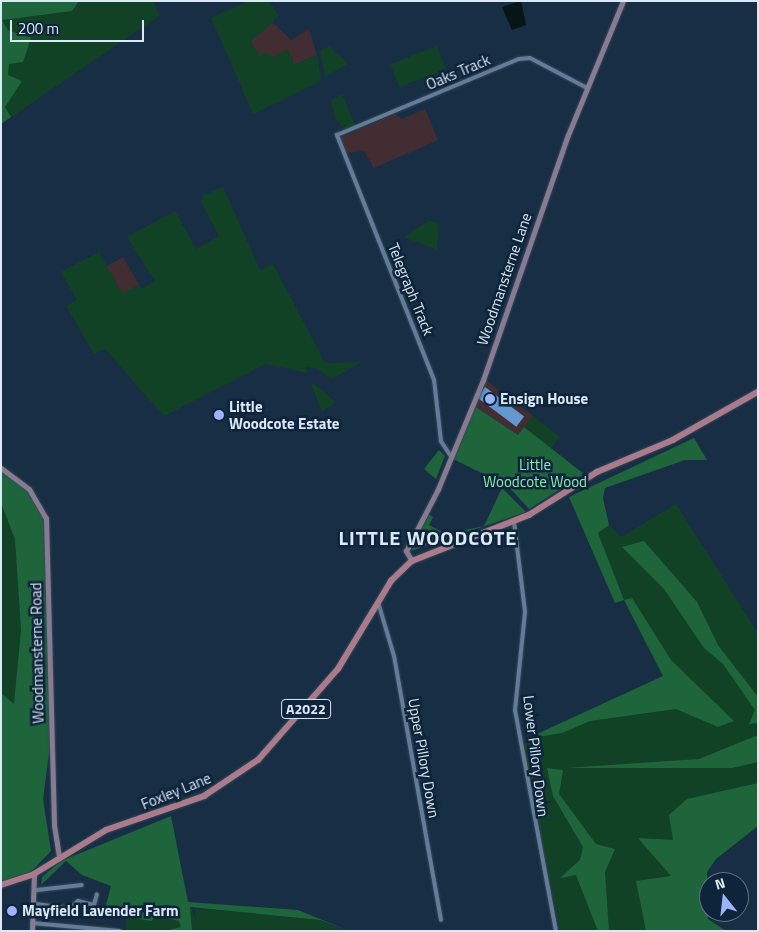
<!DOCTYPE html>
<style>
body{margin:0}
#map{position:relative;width:759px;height:932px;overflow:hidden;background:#182e44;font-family:"Titillium Web",sans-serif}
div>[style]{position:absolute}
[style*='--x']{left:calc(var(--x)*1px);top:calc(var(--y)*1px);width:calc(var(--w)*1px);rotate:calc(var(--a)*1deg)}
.commercial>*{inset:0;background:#422e32;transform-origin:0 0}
.green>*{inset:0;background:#114225;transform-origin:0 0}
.forest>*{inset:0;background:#1e653c}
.water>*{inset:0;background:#081516}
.building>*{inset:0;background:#6498ce;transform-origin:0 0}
.roads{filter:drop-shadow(0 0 1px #36485b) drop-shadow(0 0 1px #36485b)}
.street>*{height:4px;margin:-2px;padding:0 2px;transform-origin:2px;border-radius:2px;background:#647c97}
.secondary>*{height:5px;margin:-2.5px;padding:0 2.5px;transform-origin:2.5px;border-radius:2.5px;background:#877b91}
.primary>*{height:5.5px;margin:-2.75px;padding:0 2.75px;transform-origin:2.75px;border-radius:2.75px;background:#aa7b8b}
.dots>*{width:14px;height:14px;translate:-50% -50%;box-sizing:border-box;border:2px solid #0e243a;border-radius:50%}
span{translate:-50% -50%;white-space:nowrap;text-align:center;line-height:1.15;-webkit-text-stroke:5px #0e243a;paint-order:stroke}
.shield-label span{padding:1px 4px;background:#0e243a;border:1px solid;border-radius:4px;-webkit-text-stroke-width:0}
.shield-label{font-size:14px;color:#dbe8f7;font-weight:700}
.street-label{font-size:15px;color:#dbe8f7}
.poi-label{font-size:15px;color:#dbe8f7;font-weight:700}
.left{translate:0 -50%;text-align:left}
.park-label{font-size:15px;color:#8cecac}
.district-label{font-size:20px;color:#dbe8f7;font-weight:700;letter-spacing:1px}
.frame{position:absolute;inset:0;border:2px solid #dbe8f7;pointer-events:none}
.north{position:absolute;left:699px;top:872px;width:50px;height:50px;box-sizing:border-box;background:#0e243a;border:1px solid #607286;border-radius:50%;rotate:344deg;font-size:14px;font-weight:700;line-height:20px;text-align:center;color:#dbe8f7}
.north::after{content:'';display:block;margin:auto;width:18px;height:22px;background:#9db4fd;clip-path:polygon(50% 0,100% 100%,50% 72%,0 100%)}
.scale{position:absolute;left:10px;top:20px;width:134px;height:22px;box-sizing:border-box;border:2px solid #dbe8f7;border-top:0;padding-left:6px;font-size:15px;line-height:18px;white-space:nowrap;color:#dbe8f7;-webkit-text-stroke:4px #0e243a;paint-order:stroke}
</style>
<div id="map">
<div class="commercial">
<i style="clip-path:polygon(272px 22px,291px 40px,309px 29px,317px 55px,293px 65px,292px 57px,260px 57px,250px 42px)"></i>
<i style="clip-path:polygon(425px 109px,438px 140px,374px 168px,364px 151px,345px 153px,340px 138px,395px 114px,402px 119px)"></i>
<i style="left:123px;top:257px;width:32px;height:20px;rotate:60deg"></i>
<i style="clip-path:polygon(486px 380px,533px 416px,518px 435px,473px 405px)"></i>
</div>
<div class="green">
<i style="clip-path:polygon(1px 1px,153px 1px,159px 16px,1px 124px)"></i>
<i style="clip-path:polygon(248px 1px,269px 1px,279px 16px,250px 42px,260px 56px,264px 52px,274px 57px,288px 49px,294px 65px,317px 55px,321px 81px,253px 114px,211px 18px)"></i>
<i style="clip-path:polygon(329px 46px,348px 64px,325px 77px,320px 51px)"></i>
<i style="left:437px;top:46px;width:25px;height:50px;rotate:69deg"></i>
<i style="clip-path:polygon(342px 94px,355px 126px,345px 130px,336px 120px,331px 101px)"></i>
<i style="clip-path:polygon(223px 187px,260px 270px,273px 264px,325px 363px,362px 362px,332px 379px,316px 368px,305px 367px,308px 373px,265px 364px,164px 416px,105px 349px,94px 354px,66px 306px,77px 300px,61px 272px,99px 252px,122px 293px,139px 285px,141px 289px,155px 281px,127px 237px,175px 211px,196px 249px,219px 236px,201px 202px,204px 195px)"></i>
<i style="clip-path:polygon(429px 220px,439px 224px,437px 250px,405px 237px)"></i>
<i style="clip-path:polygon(311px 384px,314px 384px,336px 402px,322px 412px)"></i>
<i style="left:533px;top:416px;width:34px;height:14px;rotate:38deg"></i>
<i style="clip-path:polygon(1px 468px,46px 518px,44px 855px,32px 871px,1px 882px)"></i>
<i style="clip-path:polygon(676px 504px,758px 633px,758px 813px,647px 931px,560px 931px,523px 744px,663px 676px,624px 600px,598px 533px,609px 525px,621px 537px)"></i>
<i style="clip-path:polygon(111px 886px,190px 902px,196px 923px,195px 908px,320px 920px,345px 931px,126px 931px,126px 916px,86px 910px,105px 909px)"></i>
</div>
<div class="forest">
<i style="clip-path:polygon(1px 1px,79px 1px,72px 11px,2px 20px,8px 30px,31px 38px,23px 62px,9px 64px,8px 75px,22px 81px,5px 107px,11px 117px,1px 124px)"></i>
<i style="clip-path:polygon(473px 405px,518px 435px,524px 427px,584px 474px,529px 509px,508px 486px,451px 458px)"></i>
<i style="clip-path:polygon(694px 438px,707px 460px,685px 460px,605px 488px,603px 498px,609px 525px,598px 533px,624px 600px,632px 598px,671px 660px,734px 721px,718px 727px,676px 709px,590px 721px,562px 733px,526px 739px,663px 676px,624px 600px,615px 603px,569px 497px)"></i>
<i style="clip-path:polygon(439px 450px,445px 456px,436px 479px,424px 469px)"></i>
<i style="clip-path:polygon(1px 468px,29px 489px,46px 518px,54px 716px,43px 799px,51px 851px,32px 871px,1px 882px,1px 693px,14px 704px,21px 630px,15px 539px,1px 503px)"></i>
<i style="clip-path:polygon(502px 488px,526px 512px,411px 551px,428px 514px,433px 517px,429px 525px,446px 534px,484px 526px)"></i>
<i style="clip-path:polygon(644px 541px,697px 602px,718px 645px,758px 697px,758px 723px,749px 724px,755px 710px,723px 664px,704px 648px,664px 589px,622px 547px)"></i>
<i style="clip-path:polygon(758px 735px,758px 762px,732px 768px,565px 768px,699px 759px)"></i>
<i style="clip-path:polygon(547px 768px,563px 770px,559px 794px,596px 844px,615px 849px,605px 872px,609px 931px,598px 931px,576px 875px,560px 878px,580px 860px,583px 847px,553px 796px)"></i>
<i style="clip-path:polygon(758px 783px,758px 826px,716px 859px,707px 872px,708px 919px,726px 931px,646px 931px,636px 881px,671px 876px,638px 838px,673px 840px,669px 815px,687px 799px)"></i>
<i style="clip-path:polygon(171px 816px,188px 902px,298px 910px,349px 931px,320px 920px,190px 907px,192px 931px,165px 931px,181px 927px,179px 921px,155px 915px,152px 921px,87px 912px,87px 908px,105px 909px,111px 886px,82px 875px,66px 861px,41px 885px,42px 877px,61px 861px)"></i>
</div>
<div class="water">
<i style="clip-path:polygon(521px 1px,526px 25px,512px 30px,502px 7px)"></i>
</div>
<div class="building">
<i style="left:485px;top:387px;width:49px;height:13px;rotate:37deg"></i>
</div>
<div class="roads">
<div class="street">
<i style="--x:450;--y:455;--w:17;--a:-123"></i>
<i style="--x:441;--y:441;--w:61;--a:-96.5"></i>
<i style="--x:434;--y:380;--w:264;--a:-111.6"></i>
<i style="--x:337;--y:135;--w:197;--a:-22.7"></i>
<i style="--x:519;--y:59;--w:11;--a:-5"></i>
<i style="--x:530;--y:58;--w:64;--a:27.8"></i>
<i style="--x:514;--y:522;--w:91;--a:83"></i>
<i style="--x:525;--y:612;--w:99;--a:95.8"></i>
<i style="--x:515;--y:710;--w:225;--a:79.5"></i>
<i style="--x:378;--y:602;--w:56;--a:73.5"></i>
<i style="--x:394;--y:656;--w:268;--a:79.9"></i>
<i style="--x:37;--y:890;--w:45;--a:-6.3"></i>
<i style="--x:35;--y:904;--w:35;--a:7"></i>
<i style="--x:70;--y:908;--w:11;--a:-41"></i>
<i style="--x:78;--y:901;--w:16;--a:14"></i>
<i style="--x:94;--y:905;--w:11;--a:-75"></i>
<i style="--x:32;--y:923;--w:88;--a:5.2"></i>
</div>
<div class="secondary">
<i style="--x:1;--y:468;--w:35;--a:37"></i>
<i style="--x:29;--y:489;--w:34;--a:60"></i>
<i style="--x:46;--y:518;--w:307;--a:88.5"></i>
<i style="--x:54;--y:825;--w:30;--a:81"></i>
<i style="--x:412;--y:561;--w:12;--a:-121"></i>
<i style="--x:406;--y:551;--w:70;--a:-62.7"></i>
<i style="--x:438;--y:489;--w:118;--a:-67.6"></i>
<i style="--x:483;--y:380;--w:259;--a:-70.9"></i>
<i style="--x:568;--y:135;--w:145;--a:-67.7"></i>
<i style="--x:32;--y:931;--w:57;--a:-88"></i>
</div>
<div class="primary">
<i style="--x:1;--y:885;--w:35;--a:-18"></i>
<i style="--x:34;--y:874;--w:84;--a:-31.4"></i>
<i style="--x:106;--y:830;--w:104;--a:-19.1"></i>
<i style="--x:204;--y:796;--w:65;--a:-33.7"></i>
<i style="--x:258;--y:760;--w:121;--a:-48.7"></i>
<i style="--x:338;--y:669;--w:103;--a:-58.9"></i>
<i style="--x:391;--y:581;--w:29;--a:-44"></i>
<i style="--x:412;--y:561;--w:126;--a:-21.5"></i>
<i style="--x:529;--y:515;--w:80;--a:-32.3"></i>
<i style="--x:597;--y:472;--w:82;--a:-22.8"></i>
<i style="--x:673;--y:440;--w:98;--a:-29.5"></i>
</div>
</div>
<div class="dots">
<i style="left:490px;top:399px;background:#9db4fd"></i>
<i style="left:219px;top:415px;background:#9db4fd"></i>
<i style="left:12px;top:911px;background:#9db4fd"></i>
</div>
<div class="shield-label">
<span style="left:306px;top:709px">A2022</span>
</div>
<div class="street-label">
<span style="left:458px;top:72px;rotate:-23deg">Oaks Track</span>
<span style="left:504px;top:279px;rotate:-71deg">Woodmansterne Lane</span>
<span style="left:411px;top:289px;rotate:68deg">Telegraph Track</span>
<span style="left:37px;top:653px;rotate:-91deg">Woodmansterne Road</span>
<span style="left:536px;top:756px;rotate:83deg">Lower Pillory Down</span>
<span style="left:424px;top:758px;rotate:80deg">Upper Pillory Down</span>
<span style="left:176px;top:791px;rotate:-22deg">Foxley Lane</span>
</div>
<div class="poi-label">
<span class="left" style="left:500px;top:399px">Ensign House</span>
<span class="left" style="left:229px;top:415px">Little<br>Woodcote Estate</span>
<span class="left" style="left:22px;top:911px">Mayfield Lavender Farm</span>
</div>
<div class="park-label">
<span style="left:535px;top:473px">Little<br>Woodcote Wood</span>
</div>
<div class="district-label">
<span style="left:428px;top:537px">LITTLE WOODCOTE</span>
</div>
<div class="frame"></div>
<div class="north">N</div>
<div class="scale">200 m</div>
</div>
